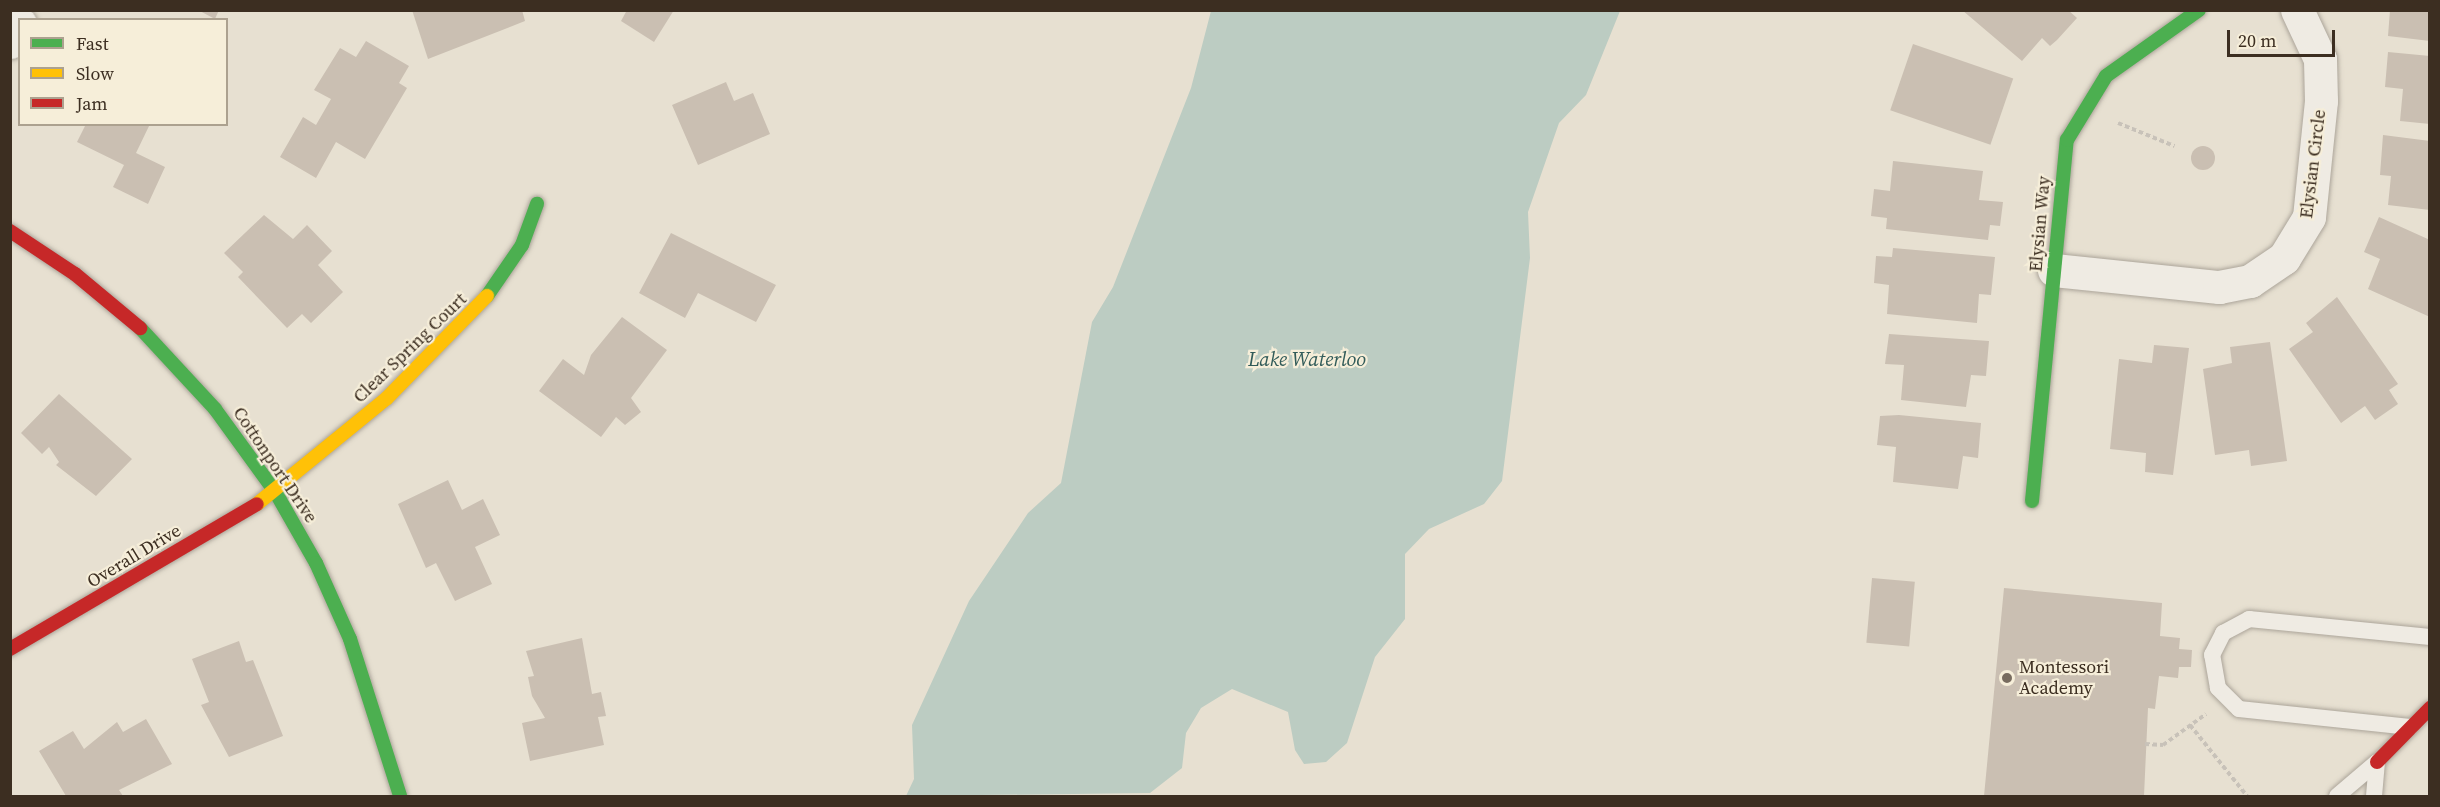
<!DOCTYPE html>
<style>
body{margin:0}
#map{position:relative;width:2440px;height:807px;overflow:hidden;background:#e7e0d1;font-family:"Source Serif 4",serif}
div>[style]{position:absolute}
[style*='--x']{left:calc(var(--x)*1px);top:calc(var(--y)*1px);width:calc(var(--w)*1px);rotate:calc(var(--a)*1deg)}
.water>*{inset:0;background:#bcccc2}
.building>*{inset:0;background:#cabfb2;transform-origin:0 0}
.round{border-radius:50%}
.path>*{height:4px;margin-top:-2px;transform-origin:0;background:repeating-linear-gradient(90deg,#c8c2b9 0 4.5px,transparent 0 7.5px)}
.roads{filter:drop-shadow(0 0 2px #aca59a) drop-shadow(0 0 2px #aca59a)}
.lane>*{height:16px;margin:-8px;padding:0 8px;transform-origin:8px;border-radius:8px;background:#efebe3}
.street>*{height:33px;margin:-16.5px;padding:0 16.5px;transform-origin:16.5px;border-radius:16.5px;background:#efebe3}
.fast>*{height:14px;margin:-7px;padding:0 7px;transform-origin:7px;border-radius:7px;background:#4caf50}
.slow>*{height:14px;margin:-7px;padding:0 7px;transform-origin:7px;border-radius:7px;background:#ffc107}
.jam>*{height:14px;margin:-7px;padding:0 7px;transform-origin:7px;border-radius:7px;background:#c62828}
.dots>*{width:16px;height:16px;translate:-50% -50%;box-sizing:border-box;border:3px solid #f6eed9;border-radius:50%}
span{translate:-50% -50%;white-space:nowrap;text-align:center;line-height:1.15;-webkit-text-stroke:4.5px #f6eed9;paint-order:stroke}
.street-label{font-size:18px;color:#3c2e21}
.poi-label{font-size:18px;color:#3c2e21}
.left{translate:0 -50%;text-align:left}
.water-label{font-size:20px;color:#315b59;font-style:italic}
.frame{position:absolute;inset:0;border:12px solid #3c2e21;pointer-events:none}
.legend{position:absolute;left:18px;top:18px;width:210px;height:108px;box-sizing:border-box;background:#f6eed9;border:2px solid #aca18f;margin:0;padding:8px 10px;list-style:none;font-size:18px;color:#3c2e21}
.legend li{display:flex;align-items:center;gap:12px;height:30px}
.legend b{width:30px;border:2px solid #aca18f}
.scale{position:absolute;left:2227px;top:30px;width:108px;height:27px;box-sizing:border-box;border:3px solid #3c2e21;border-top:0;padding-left:8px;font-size:18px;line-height:21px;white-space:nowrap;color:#3c2e21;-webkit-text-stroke:4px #f6eed9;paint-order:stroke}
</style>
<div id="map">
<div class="water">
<i style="clip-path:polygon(1211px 11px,1620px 11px,1586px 95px,1559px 123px,1528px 212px,1530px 258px,1502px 481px,1484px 504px,1429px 529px,1405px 554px,1405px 619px,1375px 657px,1347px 743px,1326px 762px,1304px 764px,1295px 750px,1288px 712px,1232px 689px,1201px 708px,1186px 733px,1182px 768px,1150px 793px,906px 796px,914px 779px,912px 725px,969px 601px,1028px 513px,1061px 483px,1092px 322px,1113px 287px,1191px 88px)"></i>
</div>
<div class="building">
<i style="clip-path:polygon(198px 10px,219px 10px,215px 19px)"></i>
<i style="clip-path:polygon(412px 10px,522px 10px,525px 21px,428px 59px)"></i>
<i style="clip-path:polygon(627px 10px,674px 10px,654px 42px,621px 21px)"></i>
<i style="clip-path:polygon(1962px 10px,2068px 10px,2077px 18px,2057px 40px,2050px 46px,2042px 38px,2022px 61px)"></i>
<i style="clip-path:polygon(2390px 10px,2430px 10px,2430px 41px,2388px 36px)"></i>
<i style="clip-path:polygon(366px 41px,409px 66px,399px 83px,407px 88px,365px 159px,336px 142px,316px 178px,280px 157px,303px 117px,316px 125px,331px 99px,314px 90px,340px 48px,356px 57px)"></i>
<i style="left:1913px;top:44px;width:106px;height:70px;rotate:19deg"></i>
<i style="clip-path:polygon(2388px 52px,2430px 56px,2430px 124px,2400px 121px,2403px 89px,2385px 87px)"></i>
<i style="clip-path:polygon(726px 82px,734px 101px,753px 93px,770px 134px,698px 165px,672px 105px)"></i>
<i style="clip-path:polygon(86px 124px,150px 124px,136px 153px,165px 167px,148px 204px,113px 187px,124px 165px,77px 142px)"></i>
<i style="clip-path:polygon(2383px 135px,2430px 141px,2430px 210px,2388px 205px,2391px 176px,2380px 175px)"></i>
<i class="round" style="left:2191px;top:146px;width:24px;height:24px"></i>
<i style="clip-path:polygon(1893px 161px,1983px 171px,1979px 200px,2003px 202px,2000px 226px,1990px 225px,1988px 240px,1886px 229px,1887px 218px,1871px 216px,1874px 189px,1890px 191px)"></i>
<i style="clip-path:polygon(264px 215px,293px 239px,307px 225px,332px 251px,318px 265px,343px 292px,311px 323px,302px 314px,287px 328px,238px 277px,243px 272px,224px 253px)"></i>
<i style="clip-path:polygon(2379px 217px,2430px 240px,2430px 317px,2368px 289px,2380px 259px,2364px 252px)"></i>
<i style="clip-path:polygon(671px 233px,776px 285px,756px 322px,698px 293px,685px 318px,639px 293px)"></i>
<i style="clip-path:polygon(1893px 248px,1995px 257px,1991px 295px,1979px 294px,1977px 323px,1887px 314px,1889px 285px,1874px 283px,1876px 256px,1892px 257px)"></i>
<i style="clip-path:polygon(2337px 297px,2398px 384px,2389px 390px,2398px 404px,2375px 420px,2365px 406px,2341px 423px,2289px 349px,2313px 332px,2306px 323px)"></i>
<i style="clip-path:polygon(622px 317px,667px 350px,631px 398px,641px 412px,625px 425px,616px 417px,601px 437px,539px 391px,563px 359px,584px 375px,591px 355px)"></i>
<i style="clip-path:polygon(1889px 334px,1989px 341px,1986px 376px,1971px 375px,1966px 407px,1901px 400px,1904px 365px,1885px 364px)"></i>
<i style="clip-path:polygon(2270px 342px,2287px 461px,2251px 466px,2249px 450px,2215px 455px,2203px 369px,2232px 363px,2230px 347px)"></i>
<i style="clip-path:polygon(2154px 345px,2189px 348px,2173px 475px,2145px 472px,2146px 453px,2110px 449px,2119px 359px,2152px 363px)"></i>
<i style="clip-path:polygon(59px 394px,132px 459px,96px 496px,56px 465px,59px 462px,49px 447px,42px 454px,21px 433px)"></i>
<i style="clip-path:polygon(1899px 415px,1981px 423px,1978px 458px,1963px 456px,1958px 489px,1893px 482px,1896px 447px,1877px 445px,1880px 416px)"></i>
<i style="clip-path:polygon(448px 480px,462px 510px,483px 499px,500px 535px,475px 547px,492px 584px,455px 601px,436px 563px,426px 568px,398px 504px)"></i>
<i style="left:1872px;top:578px;width:43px;height:65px;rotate:5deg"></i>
<i style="clip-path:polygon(2004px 588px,2162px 603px,2160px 636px,2180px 638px,2179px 649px,2192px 650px,2191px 667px,2179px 667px,2178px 678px,2159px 676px,2155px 709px,2148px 708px,2144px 796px,1984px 796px)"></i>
<i style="clip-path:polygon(582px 638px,592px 694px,601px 692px,606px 716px,598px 717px,604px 745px,530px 761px,522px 723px,545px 718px,532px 696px,528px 677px,534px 676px,526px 651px)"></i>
<i style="clip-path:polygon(239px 641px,246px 662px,253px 660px,283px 736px,229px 757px,201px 705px,209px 702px,192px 659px)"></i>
<i style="clip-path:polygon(146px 719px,172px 764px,119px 790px,123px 796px,66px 796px,39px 751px,73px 731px,84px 749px,117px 722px,123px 732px)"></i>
</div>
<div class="path">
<i style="--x:2118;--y:123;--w:61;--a:22.3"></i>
<i style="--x:2190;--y:725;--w:91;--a:51.2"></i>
<i style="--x:2145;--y:744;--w:18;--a:3"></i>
<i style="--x:2163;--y:745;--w:53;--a:-35.8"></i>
</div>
<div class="roads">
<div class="lane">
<i style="--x:2410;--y:727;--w:172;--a:-174"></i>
<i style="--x:2239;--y:709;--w:30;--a:-135"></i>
<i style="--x:2218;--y:688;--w:34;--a:-100"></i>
<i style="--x:2212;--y:655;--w:25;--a:-63"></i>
<i style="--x:2223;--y:633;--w:30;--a:-28"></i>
<i style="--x:2249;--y:619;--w:182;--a:5.7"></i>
<i style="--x:2337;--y:796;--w:52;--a:-40.4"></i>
<i style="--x:2374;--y:796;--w:34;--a:-85"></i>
</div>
<div class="street">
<i style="--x:10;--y:42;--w:21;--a:-61"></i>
<i style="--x:2054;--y:270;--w:166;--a:5.9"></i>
<i style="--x:2219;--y:287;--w:32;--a:-11"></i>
<i style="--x:2250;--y:281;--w:41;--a:-34.1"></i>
<i style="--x:2284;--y:258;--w:48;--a:-58.6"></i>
<i style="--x:2309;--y:217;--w:117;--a:-84.1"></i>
<i style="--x:2321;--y:101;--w:42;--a:-91.4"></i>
<i style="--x:2320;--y:59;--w:54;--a:-115.1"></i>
</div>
<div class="fast">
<i style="--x:487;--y:296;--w:62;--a:-55.5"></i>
<i style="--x:522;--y:245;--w:44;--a:-69.9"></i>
<i style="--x:140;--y:328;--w:110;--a:47.2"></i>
<i style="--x:215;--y:409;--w:104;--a:54"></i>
<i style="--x:276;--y:493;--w:81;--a:60.3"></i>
<i style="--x:316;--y:563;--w:83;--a:65.9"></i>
<i style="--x:350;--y:639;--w:165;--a:72.3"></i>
<i style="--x:2032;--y:501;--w:363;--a:-84.5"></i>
<i style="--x:2067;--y:140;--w:75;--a:-58.6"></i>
<i style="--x:2106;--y:76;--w:114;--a:-35.4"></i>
</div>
<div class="slow">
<i style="--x:257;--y:504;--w:168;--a:-39.2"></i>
<i style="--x:387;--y:398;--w:143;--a:-45.6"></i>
</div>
<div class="jam">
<i style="--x:10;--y:231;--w:78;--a:33.5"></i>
<i style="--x:75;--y:274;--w:85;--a:39.7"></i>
<i style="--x:10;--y:649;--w:286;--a:-30.4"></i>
<i style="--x:2377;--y:762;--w:76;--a:-45.5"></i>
</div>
</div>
<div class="dots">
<i style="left:2007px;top:678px;background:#786c5f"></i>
</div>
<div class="street-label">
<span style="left:2313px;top:164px;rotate:-83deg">Elysian Circle</span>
<span style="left:2040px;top:224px;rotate:-85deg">Elysian Way</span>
<span style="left:410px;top:348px;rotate:-44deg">Clear Spring Court</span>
<span style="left:275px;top:465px;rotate:56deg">Cottonport Drive</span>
<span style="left:134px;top:556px;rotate:-31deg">Overall Drive</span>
</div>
<div class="poi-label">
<span class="left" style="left:2019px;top:678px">Montessori<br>Academy</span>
</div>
<div class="water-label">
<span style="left:1307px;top:359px">Lake Waterloo</span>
</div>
<div class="frame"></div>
<ul class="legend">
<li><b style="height:8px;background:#4caf50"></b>Fast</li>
<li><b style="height:8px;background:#ffc107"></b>Slow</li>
<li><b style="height:8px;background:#c62828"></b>Jam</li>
</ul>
<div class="scale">20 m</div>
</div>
